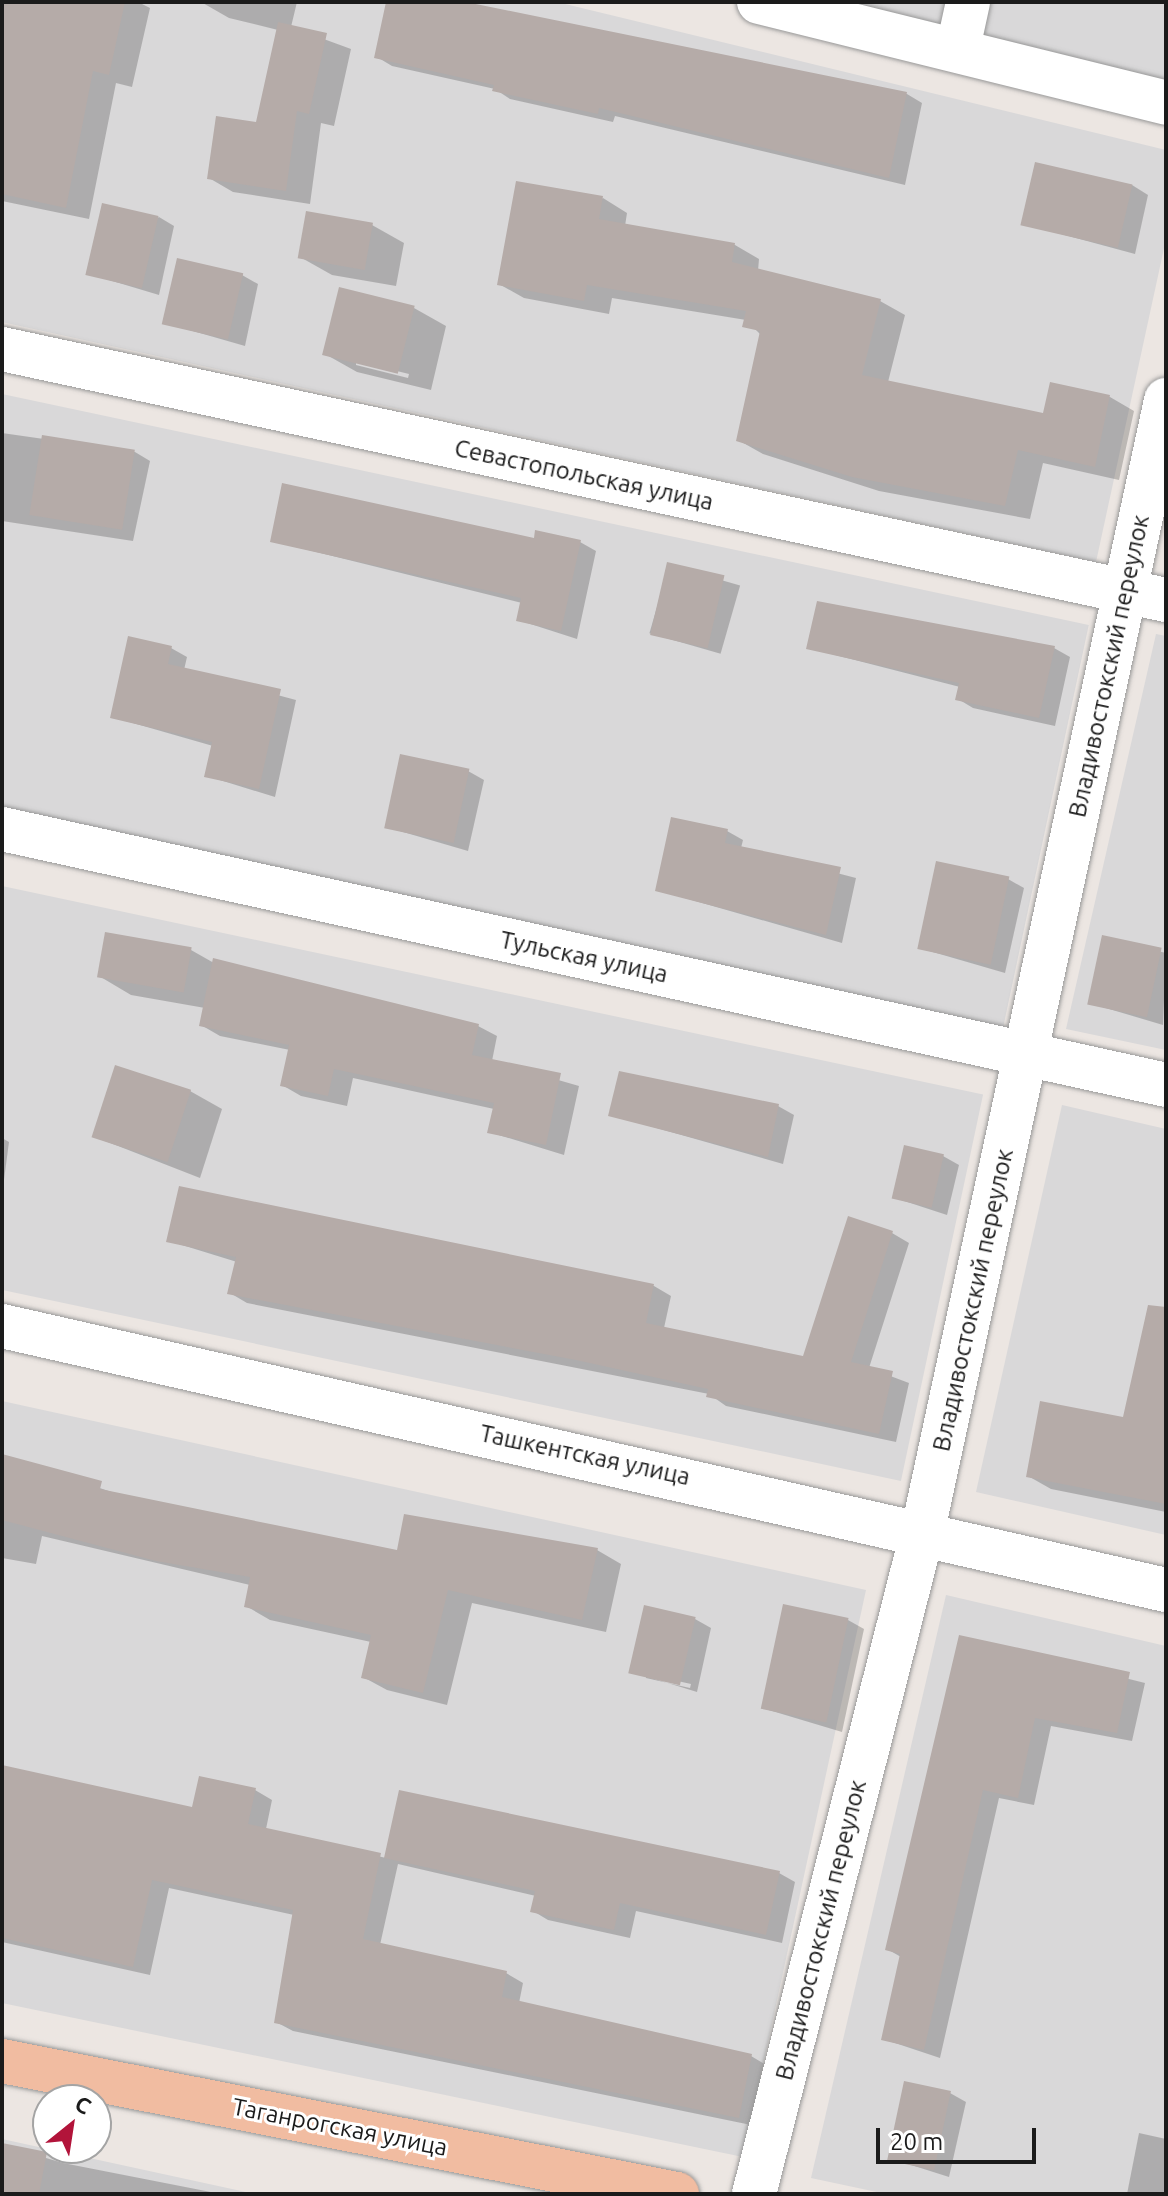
<!DOCTYPE html>
<meta charset="utf-8">
<style>
body{margin:0}
#map{position:relative;width:1168px;height:2196px;overflow:hidden;background:#ece6e2;font-family:Ubuntu,sans-serif}
div>[style]{position:absolute}
[style*='--x']{left:calc(var(--x)*1px);top:calc(var(--y)*1px);width:calc(var(--w)*1px);rotate:calc(var(--a)*1deg)}
.residential>*{inset:0;background:#d9d8d9;transform-origin:0 0}
.shadow>*{inset:0;background:#0003;transform-origin:0 0}
.building>*{inset:0;background:#b5aba8;transform-origin:0 0}
.roads{filter:drop-shadow(0 0 2px #989898) drop-shadow(0 0 2px #989898)}
.minor>*{height:44px;margin:-22px;padding:0 22px;transform-origin:22px;border-radius:22px;background:#fff}
.tertiary>*{height:44px;margin:-22px;padding:0 22px;transform-origin:22px;border-radius:22px;background:#fff}
.primary>*{height:44px;margin:-22px;padding:0 22px;transform-origin:22px;border-radius:22px;background:#f1bca1}
span{translate:-50% -50%;white-space:nowrap;text-align:center;line-height:1.15;-webkit-text-stroke:6px #fff;paint-order:stroke}
.street-label{font-size:24px;color:#1b1b1b}
.frame{position:absolute;inset:0;border:4px solid #1b1b1b;pointer-events:none}
.north{position:absolute;left:32px;top:2084px;width:80px;height:80px;box-sizing:border-box;background:#fff;border:2px solid #a4a4a4;border-radius:50%;rotate:30deg;font-size:22px;font-weight:700;line-height:32px;text-align:center;color:#1b1b1b}
.north::after{content:'';display:block;margin:auto;width:28px;height:36px;background:#b2143a;clip-path:polygon(50% 0,100% 100%,50% 72%,0 100%)}
.scale{position:absolute;left:876px;top:2128px;width:160px;height:36px;box-sizing:border-box;border:4px solid #1b1b1b;border-top:0;padding-left:10px;font-size:24px;line-height:28px;white-space:nowrap;color:#1b1b1b;-webkit-text-stroke:6px #fff;paint-order:stroke}
</style>
<div id="map">
<div class="residential">
<i style="clip-path:polygon(2px 2px,557px 2px,1166px 150px,1166px 239px,1096px 562px,2px 322px)"></i>
<i style="clip-path:polygon(820px 2px,955px 2px,948px 31px)"></i>
<i style="clip-path:polygon(989px 2px,1166px 2px,1166px 80px,982px 37px)"></i>
<i style="left:2px;top:394px;width:1111px;height:414px;rotate:12deg"></i>
<i style="clip-path:polygon(1156px 634px,1166px 636px,1166px 1050px,1066px 1029px)"></i>
<i style="left:2px;top:886px;width:1003px;height:395px;rotate:12deg"></i>
<i style="clip-path:polygon(1062px 1105px,1166px 1129px,1166px 1535px,976px 1492px)"></i>
<i style="clip-path:polygon(2px 1401px,866px 1590px,743px 2157px,2px 2003px)"></i>
<i style="clip-path:polygon(946px 1595px,1166px 1646px,1166px 2194px,886px 2194px,811px 2178px)"></i>
<i style="clip-path:polygon(2px 2139px,255px 2194px,2px 2194px)"></i>
</div>
<div class="shadow">
<i style="clip-path:polygon(2px 2px,138px 2px,150px 8px,132px 87px,116px 83px,89px 219px,2px 201px)"></i>
<i style="clip-path:polygon(201px 2px,297px 2px,291px 27px,351px 49px,334px 126px,321px 123px,310px 204px,233px 192px,209px 178px,257px 124px,278px 30px,229px 18px)"></i>
<i style="clip-path:polygon(388px 2px,461px 2px,907px 94px,922px 103px,905px 185px,615px 116px,613px 122px,510px 99px,495px 89px,392px 66px,377px 57px)"></i>
<i style="clip-path:polygon(1132px 185px,1148px 195px,1135px 254px,1024px 224px)"></i>
<i style="clip-path:polygon(603px 198px,627px 213px,625px 226px,735px 245px,759px 259px,758px 271px,880px 301px,905px 315px,888px 382px,1045px 416px,1052px 384px,1110px 397px,1134px 411px,1119px 480px,1043px 463px,1030px 519px,879px 491px,763px 454px,738px 440px,761px 335px,746px 320px,612px 298px,609px 314px,524px 298px,499px 284px)"></i>
<i style="clip-path:polygon(159px 217px,174px 226px,159px 295px,89px 274px)"></i>
<i style="clip-path:polygon(372px 225px,404px 243px,396px 286px,332px 275px,300px 257px)"></i>
<i style="clip-path:polygon(242px 275px,258px 284px,245px 346px,165px 323px)"></i>
<i style="clip-path:polygon(evenodd,414px 308px,446px 326px,431px 390px,357px 372px,325px 354px,414px 308px,356px 361px,409px 374px,408px 378px,356px 365px,356px 361px)"></i>
<i style="clip-path:polygon(2px 433px,135px 452px,150px 461px,133px 541px,2px 521px)"></i>
<i style="clip-path:polygon(272px 541px,580px 542px,596px 551px,577px 639px,518px 620px,522px 603px)"></i>
<i style="left:669px;top:565px;width:74px;height:71px;rotate:16deg"></i>
<i style="clip-path:polygon(171px 648px,187px 657px,184px 670px,296px 700px,275px 797px,207px 776px,213px 746px,112px 717px)"></i>
<i style="clip-path:polygon(808px 648px,1054px 648px,1070px 657px,1055px 726px,973px 708px,958px 699px,960px 687px)"></i>
<i style="clip-path:polygon(468px 771px,484px 780px,468px 851px,386px 827px)"></i>
<i style="clip-path:polygon(727px 831px,743px 840px,741px 848px,856px 878px,842px 943px,657px 890px)"></i>
<i style="clip-path:polygon(1008px 879px,1024px 888px,1005px 973px,919px 948px)"></i>
<i style="clip-path:polygon(1104px 938px,1166px 953px,1163px 1025px,1089px 1003px)"></i>
<i style="clip-path:polygon(191px 950px,214px 963px,478px 1026px,497px 1036px,492px 1061px,579px 1086px,564px 1155px,489px 1132px,494px 1109px,353px 1078px,347px 1106px,301px 1096px,282px 1085px,290px 1050px,220px 1036px,201px 1025px,205px 1008px,131px 995px,99px 976px)"></i>
<i style="clip-path:polygon(190px 1091px,222px 1109px,200px 1178px,95px 1137px)"></i>
<i style="clip-path:polygon(778px 1106px,794px 1115px,783px 1164px,611px 1115px)"></i>
<i style="clip-path:polygon(2px 1138px,9px 1142px,2px 1195px)"></i>
<i style="clip-path:polygon(943px 1156px,959px 1165px,947px 1215px,895px 1198px)"></i>
<i style="clip-path:polygon(180px 1189px,654px 1286px,671px 1296px,664px 1328px,804px 1359px,892px 1233px,909px 1243px,869px 1368px,909px 1383px,896px 1442px,726px 1406px,709px 1394px,247px 1303px,230px 1293px,237px 1262px,169px 1241px)"></i>
<i style="clip-path:polygon(1166px 1325px,1166px 1512px,1051px 1489px,1028px 1476px,1124px 1419px)"></i>
<i style="clip-path:polygon(2px 1456px,124px 1496px,398px 1553px,597px 1550px,621px 1564px,606px 1632px,472px 1603px,447px 1705px,387px 1690px,363px 1677px,371px 1642px,270px 1620px,246px 1606px,250px 1585px,42px 1536px,36px 1564px,2px 1558px)"></i>
<i style="clip-path:polygon(evenodd,695px 1619px,711px 1628px,697px 1692px,632px 1672px,695px 1619px,646px 1674px,691px 1684px,690px 1688px,646px 1678px,646px 1674px)"></i>
<i style="clip-path:polygon(848px 1620px,864px 1629px,842px 1732px,762px 1708px)"></i>
<i style="clip-path:polygon(961px 1637px,1145px 1683px,1132px 1741px,1051px 1726px,1034px 1805px,999px 1798px,940px 2058px,883px 2039px,901px 1957px,887px 1949px)"></i>
<i style="clip-path:polygon(2px 1767px,194px 1810px,255px 1790px,272px 1800px,266px 1829px,386px 1858px,779px 1873px,795px 1882px,782px 1943px,636px 1911px,630px 1938px,548px 1920px,533px 1911px,536px 1896px,398px 1864px,380px 1945px,506px 1973px,523px 1983px,519px 2003px,751px 2056px,768px 2066px,756px 2126px,293px 2031px,276px 2022px,294px 1915px,169px 1888px,150px 1975px,2px 1942px)"></i>
<i style="clip-path:polygon(950px 2093px,966px 2102px,949px 2177px,889px 2158px)"></i>
<i style="clip-path:polygon(1139px 2133px,1166px 2139px,1166px 2194px,1127px 2194px)"></i>
<i style="clip-path:polygon(2px 2145px,63px 2163px,221px 2194px,2px 2194px)"></i>
</div>
<div class="building">
<i style="clip-path:polygon(2px 2px,125px 2px,109px 75px,93px 71px,66px 208px,2px 194px)"></i>
<i style="clip-path:polygon(386px 2px,466px 2px,907px 92px,889px 178px,599px 108px,598px 114px,492px 91px,494px 85px,374px 58px)"></i>
<i style="clip-path:polygon(278px 22px,327px 33px,309px 114px,297px 111px,286px 191px,207px 179px,216px 116px,256px 122px)"></i>
<i style="left:1035px;top:162px;width:100px;height:65px;rotate:13deg"></i>
<i style="clip-path:polygon(516px 181px,603px 196px,599px 219px,735px 243px,732px 262px,881px 299px,862px 375px,1043px 413px,1050px 382px,1110px 395px,1095px 467px,1018px 450px,1005px 506px,852px 477px,736px 441px,760px 331px,742px 327px,746px 311px,587px 285px,584px 301px,497px 285px)"></i>
<i style="left:102px;top:203px;width:58px;height:74px;rotate:13deg"></i>
<i style="left:306px;top:211px;width:68px;height:48px;rotate:10deg"></i>
<i style="left:177px;top:258px;width:68px;height:68px;rotate:13deg"></i>
<i style="left:339px;top:287px;width:78px;height:70px;rotate:14deg"></i>
<i style="left:42px;top:435px;width:94px;height:81px;rotate:9deg"></i>
<i style="clip-path:polygon(282px 483px,534px 538px,535px 530px,581px 540px,561px 631px,516px 621px,521px 598px,270px 542px)"></i>
<i style="left:667px;top:562px;width:59px;height:75px;rotate:13deg"></i>
<i style="clip-path:polygon(817px 601px,1055px 646px,1039px 718px,955px 700px,959px 683px,806px 649px)"></i>
<i style="clip-path:polygon(128px 636px,172px 646px,168px 664px,281px 689px,259px 789px,204px 777px,212px 742px,110px 718px)"></i>
<i style="left:400px;top:754px;width:71px;height:76px;rotate:12deg"></i>
<i style="clip-path:polygon(671px 817px,728px 829px,725px 843px,841px 867px,826px 935px,655px 891px)"></i>
<i style="left:936px;top:861px;width:75px;height:90px;rotate:12deg"></i>
<i style="left:105px;top:932px;width:88px;height:46px;rotate:10deg"></i>
<i style="left:1102px;top:935px;width:61px;height:71px;rotate:12deg"></i>
<i style="clip-path:polygon(213px 958px,479px 1024px,472px 1055px,561px 1073px,546px 1145px,487px 1133px,494px 1103px,334px 1069px,328px 1096px,280px 1086px,289px 1045px,199px 1026px)"></i>
<i style="left:115px;top:1065px;width:80px;height:76px;rotate:18deg"></i>
<i style="clip-path:polygon(619px 1071px,779px 1104px,768px 1157px,608px 1116px)"></i>
<i style="left:904px;top:1145px;width:41px;height:55px;rotate:13deg"></i>
<i style="clip-path:polygon(179px 1186px,654px 1284px,646px 1323px,803px 1356px,848px 1216px,893px 1231px,851px 1362px,893px 1371px,879px 1434px,706px 1397px,708px 1389px,576px 1360px,227px 1294px,236px 1257px,166px 1242px)"></i>
<i style="clip-path:polygon(1148px 1305px,1166px 1307px,1166px 1504px,1026px 1477px,1040px 1401px,1123px 1417px)"></i>
<i style="clip-path:polygon(2px 1454px,102px 1481px,100px 1489px,397px 1550px,404px 1514px,598px 1548px,582px 1620px,448px 1590px,423px 1693px,361px 1678px,371px 1635px,244px 1607px,250px 1577px,156px 1561px,2px 1520px)"></i>
<i style="left:783px;top:1604px;width:67px;height:107px;rotate:12deg"></i>
<i style="left:644px;top:1605px;width:53px;height:70px;rotate:13deg"></i>
<i style="clip-path:polygon(959px 1635px,1130px 1672px,1117px 1733px,1035px 1718px,1018px 1798px,983px 1790px,924px 2050px,881px 2040px,900px 1954px,885px 1950px)"></i>
<i style="clip-path:polygon(2px 1765px,192px 1807px,199px 1776px,256px 1788px,248px 1824px,381px 1853px,363px 1939px,507px 1971px,502px 1997px,752px 2054px,739px 2118px,274px 2023px,293px 1910px,152px 1880px,133px 1967px,2px 1938px)"></i>
<i style="clip-path:polygon(399px 1790px,780px 1871px,766px 1935px,620px 1903px,614px 1930px,530px 1912px,535px 1891px,384px 1858px)"></i>
<i style="left:904px;top:2081px;width:48px;height:81px;rotate:12deg"></i>
<i style="clip-path:polygon(2px 2143px,47px 2152px,39px 2194px,2px 2194px)"></i>
</div>
<div class="roads">
<div class="minor">
<i style="--x:958;--y:48;--w:47;--a:-77.7"></i>
<i style="--x:2;--y:349;--w:1191;--a:12.17"></i>
<i style="--x:2;--y:829;--w:1192;--a:12.4"></i>
<i style="--x:2;--y:1326;--w:1194;--a:12.78"></i>
</div>
<div class="tertiary">
<i style="--x:759;--y:2;--w:419;--a:13.9"></i>
<i style="--x:754;--y:2194;--w:685;--a:-75.72"></i>
<i style="--x:923;--y:1530;--w:1156;--a:-77.86"></i>
</div>
<div class="primary">
<i style="--x:2;--y:2061;--w:688;--a:11.15"></i>
</div>
</div>
<div class="street-label">
<span style="left:584px;top:475px;rotate:12deg">Севастопольская улица</span>
<span style="left:1109px;top:666px;rotate:-78deg">Владивостокский переулок</span>
<span style="left:584px;top:957px;rotate:12deg">Тульская улица</span>
<span style="left:973px;top:1300px;rotate:-78deg">Владивостокский переулок</span>
<span style="left:585px;top:1455px;rotate:12deg">Ташкентская улица</span>
<span style="left:821px;top:1930px;rotate:-76deg">Владивостокский переулок</span>
<span style="left:340px;top:2127px;rotate:11deg">Таганрогская улица</span>
</div>
<div class="frame"></div>
<div class="north">С</div>
<div class="scale">20 m</div>
</div>
